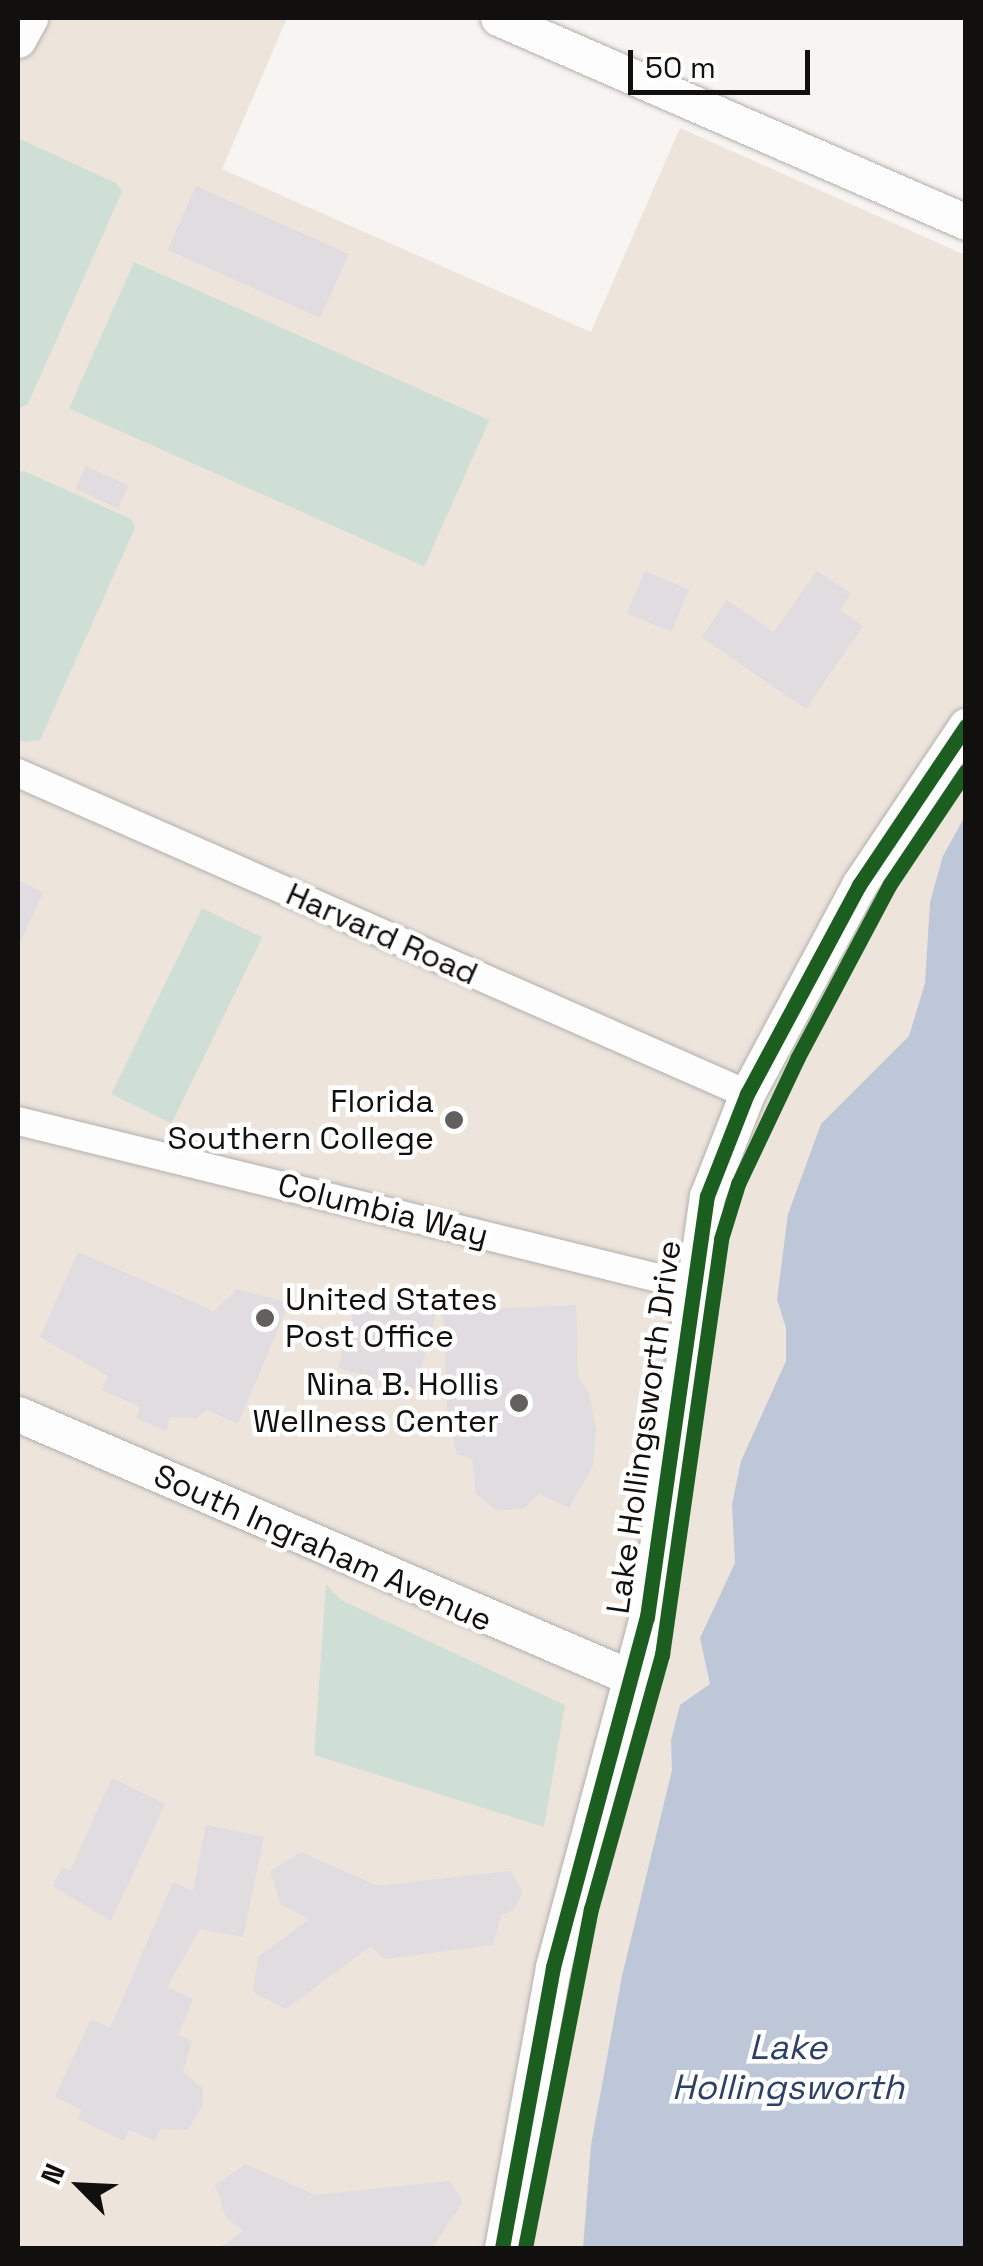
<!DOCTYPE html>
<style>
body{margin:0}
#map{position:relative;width:983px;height:2266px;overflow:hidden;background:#f7f4f1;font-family:"Space Grotesk",sans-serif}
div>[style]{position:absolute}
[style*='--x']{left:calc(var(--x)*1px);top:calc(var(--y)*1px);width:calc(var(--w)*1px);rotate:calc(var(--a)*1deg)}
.built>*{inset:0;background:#ede4dc}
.green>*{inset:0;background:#d0dfd6;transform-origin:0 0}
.water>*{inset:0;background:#bec7d8}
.building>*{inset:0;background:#e0dcdf;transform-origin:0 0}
.roads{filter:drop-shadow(0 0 2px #b2afad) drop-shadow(0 0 2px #b2afad)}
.minor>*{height:28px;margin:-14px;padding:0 14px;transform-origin:14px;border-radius:14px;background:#fefdfd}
.tertiary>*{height:35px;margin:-17.5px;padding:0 17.5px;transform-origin:17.5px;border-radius:17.5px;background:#fefdfd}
.cycleway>*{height:15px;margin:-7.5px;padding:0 7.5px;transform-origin:7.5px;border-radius:7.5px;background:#1b5e20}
.dots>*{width:28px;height:28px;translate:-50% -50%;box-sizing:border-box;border:5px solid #fff;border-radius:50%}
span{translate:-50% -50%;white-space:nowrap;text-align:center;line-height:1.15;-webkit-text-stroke:9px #fff;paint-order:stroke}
.street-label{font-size:32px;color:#12100e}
.poi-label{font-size:32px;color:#12100e}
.right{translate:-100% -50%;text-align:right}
.left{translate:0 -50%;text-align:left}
.water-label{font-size:35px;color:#2d4066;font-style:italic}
.frame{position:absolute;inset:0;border:20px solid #12100e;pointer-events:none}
.north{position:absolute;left:30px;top:2136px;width:100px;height:100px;-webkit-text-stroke:8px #fff;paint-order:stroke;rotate:294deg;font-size:28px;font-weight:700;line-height:40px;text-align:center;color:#12100e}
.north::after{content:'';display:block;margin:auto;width:35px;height:45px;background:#12100e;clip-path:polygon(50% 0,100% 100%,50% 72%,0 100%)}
.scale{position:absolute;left:628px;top:50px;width:182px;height:45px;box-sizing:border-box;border:5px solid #12100e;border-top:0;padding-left:12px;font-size:30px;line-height:35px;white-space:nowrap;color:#12100e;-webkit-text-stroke:8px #fff;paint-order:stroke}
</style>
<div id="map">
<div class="built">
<i style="clip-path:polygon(18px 18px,287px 18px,222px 169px,591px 332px,680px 128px,965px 255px,965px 971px,607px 2248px,18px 2248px)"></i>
</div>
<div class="green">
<i style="clip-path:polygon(18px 138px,116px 183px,122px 192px,28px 404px,18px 408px)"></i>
<i style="left:134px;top:262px;width:389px;height:160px;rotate:24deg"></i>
<i style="clip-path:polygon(24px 471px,131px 519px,135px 528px,40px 740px,24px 742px,18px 739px,18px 473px)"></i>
<i style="left:202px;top:908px;width:67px;height:207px;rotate:26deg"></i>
<i style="clip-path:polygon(326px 1584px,341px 1600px,565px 1705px,544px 1827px,314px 1755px)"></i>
</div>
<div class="water">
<i style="clip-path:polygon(965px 816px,965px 2248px,583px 2248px,591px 2145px,622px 1976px,672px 1770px,671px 1740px,680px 1705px,710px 1684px,700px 1638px,735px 1563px,732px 1504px,741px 1461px,786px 1361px,786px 1328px,777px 1299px,788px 1214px,821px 1124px,909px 1036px,925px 983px,930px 902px,943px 856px)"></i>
</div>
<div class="building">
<i style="left:196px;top:186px;width:167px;height:70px;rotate:24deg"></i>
<i style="left:86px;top:466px;width:47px;height:25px;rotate:25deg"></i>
<i style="left:645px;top:571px;width:48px;height:46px;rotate:23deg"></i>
<i style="clip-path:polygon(817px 571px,850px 593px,840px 610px,863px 626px,806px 709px,701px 637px,727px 600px,774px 632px)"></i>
<i style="clip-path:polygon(18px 880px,43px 892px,18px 947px)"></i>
<i style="clip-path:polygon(78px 1252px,214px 1311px,237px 1289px,289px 1303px,238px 1424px,207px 1410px,196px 1418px,170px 1417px,166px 1431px,136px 1418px,140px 1407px,102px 1390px,108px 1376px,40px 1337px)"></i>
<i style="left:359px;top:1291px;width:80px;height:80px;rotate:15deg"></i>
<i style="clip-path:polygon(576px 1305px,578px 1377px,589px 1393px,596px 1430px,593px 1466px,569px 1508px,539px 1494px,523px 1509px,496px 1510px,476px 1494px,472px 1459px,457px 1454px,447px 1414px,443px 1311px)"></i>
<i style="clip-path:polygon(112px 1778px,165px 1804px,111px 1921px,53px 1886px,62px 1867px,70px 1871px)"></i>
<i style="clip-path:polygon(206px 1825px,264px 1837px,243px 1937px,200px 1929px,167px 1987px,193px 1999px,178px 2035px,192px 2041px,183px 2072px,203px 2089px,203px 2104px,188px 2130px,160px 2129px,155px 2141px,129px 2130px,124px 2141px,78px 2119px,82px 2110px,55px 2097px,91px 2019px,110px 2028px,173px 1882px,193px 1891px)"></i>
<i style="clip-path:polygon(301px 1852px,378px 1886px,511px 1871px,523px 1891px,514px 1910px,501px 1915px,493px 1945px,384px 1959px,371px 1946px,286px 2009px,253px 1992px,258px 1957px,309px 1919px,281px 1905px,270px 1871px)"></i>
<i style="clip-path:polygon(246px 2164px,315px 2195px,450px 2181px,463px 2202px,432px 2248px,219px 2248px,243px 2231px,226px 2217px,215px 2185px)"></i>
</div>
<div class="roads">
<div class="minor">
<i style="--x:18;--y:773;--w:797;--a:23.77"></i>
<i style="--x:18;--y:1121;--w:693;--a:13.78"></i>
</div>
<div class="tertiary">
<i style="--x:498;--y:18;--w:511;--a:23.55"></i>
<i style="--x:18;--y:40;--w:25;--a:-61"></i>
<i style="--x:18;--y:1414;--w:666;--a:23.26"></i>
<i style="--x:502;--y:2248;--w:286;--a:-79.7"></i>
<i style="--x:553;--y:1967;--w:362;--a:-75"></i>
<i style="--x:647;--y:1617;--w:425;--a:-81.9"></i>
<i style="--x:707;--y:1196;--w:110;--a:-68.6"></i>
<i style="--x:747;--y:1094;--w:237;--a:-61.8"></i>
<i style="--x:859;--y:885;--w:192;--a:-56.1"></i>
</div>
</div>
<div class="cycleway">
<i style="--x:502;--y:2248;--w:286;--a:-79.7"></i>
<i style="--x:553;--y:1967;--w:362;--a:-75"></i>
<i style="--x:647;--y:1617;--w:425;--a:-81.9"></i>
<i style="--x:707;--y:1196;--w:110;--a:-68.6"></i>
<i style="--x:747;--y:1094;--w:237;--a:-61.8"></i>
<i style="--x:859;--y:885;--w:192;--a:-56.1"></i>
<i style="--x:525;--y:2248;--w:345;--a:-79"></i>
<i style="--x:591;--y:1909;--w:264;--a:-74.4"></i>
<i style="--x:662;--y:1655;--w:420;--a:-81.9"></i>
<i style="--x:721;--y:1239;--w:58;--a:-72.8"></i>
<i style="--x:738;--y:1184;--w:140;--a:-64.7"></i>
<i style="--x:798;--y:1057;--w:196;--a:-62"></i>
<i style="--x:890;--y:884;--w:136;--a:-56.1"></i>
</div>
<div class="dots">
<i style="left:454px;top:1120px;background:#62605d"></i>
<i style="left:265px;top:1318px;background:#62605d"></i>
<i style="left:519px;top:1403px;background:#62605d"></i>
</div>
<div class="street-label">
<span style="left:382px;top:934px;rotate:24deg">Harvard Road</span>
<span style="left:383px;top:1210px;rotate:14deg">Columbia Way</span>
<span style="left:644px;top:1427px;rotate:-82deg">Lake Hollingsworth Drive</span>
<span style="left:323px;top:1548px;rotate:24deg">South Ingraham Avenue</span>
</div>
<div class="poi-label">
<span class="right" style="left:434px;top:1120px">Florida<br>Southern College</span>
<span class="left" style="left:285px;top:1318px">United States<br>Post Office</span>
<span class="right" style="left:499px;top:1403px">Nina B. Hollis<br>Wellness Center</span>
</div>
<div class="water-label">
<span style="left:788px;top:2067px">Lake<br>Hollingsworth</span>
</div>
<div class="frame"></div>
<div class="north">N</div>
<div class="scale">50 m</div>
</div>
